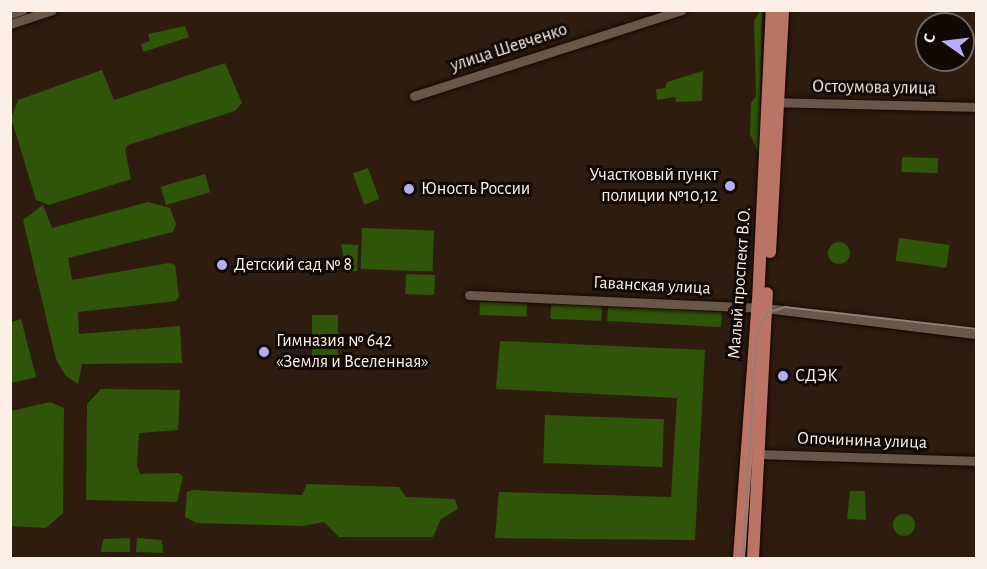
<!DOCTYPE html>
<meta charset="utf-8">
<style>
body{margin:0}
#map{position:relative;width:987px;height:569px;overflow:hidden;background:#2e1d0f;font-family:"Alegreya Sans",sans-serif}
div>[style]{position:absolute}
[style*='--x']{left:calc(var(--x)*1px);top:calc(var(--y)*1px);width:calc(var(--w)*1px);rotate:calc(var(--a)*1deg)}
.green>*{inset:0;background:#2f5508;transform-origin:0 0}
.round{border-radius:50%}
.roads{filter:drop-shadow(0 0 2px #150700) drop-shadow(0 0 2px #150700)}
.minor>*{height:9px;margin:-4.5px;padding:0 4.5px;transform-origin:4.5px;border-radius:4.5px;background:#6b5747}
.major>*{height:12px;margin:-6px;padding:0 6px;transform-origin:6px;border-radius:6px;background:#bb7366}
.tram>*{height:1.5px;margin:-0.75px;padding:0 0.75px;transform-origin:0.75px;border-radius:0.75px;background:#8f8075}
.dots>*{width:16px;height:16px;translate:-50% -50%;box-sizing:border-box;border:3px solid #110904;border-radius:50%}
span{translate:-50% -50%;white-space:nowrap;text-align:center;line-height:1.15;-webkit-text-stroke:6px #110904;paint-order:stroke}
.street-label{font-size:18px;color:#fbefe6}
.poi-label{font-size:18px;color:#fbefe6}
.right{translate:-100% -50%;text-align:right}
.left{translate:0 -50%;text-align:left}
.frame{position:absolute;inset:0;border:12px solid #fbefe6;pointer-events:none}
.north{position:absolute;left:915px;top:12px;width:60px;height:60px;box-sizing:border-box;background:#110904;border:2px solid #6f655e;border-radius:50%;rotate:284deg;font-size:16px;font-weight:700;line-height:24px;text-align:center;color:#fbefe6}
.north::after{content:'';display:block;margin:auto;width:21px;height:27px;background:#b6acf8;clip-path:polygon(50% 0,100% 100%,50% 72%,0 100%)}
</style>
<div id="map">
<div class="green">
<i style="clip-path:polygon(760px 11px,762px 11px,759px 154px,750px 134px,751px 103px,756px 96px,754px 21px)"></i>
<i style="clip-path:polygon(185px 26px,189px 37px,143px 52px,141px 44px,150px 41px,148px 34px)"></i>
<i style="clip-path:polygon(225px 63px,242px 103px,235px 111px,128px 145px,125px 149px,131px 179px,49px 205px,36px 200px,11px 118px,18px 100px,102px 70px,114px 100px)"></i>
<i style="clip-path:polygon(703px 71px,702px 101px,676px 102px,675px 97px,657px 100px,656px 89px,665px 88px,667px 82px)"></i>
<i style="left:902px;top:157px;width:36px;height:15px;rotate:2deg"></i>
<i style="left:368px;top:168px;width:33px;height:16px;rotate:70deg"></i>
<i style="left:205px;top:174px;width:19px;height:46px;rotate:74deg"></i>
<i style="clip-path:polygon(148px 202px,170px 208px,176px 224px,173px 232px,68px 258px,72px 280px,169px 263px,175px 265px,179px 297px,176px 301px,78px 312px,79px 334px,180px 326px,182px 363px,82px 364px,78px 384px,65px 375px,56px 359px,23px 220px,43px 205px,52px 228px)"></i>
<i style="left:362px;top:228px;width:72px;height:41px;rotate:2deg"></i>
<i style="left:899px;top:238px;width:51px;height:23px;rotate:8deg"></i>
<i class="round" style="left:828px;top:242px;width:22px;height:22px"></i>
<i style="clip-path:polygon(341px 244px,358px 245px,357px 271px,346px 271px)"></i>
<i style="left:406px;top:274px;width:29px;height:20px;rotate:2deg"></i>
<i style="left:480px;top:302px;width:47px;height:13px;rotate:2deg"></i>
<i style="left:551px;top:304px;width:51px;height:15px;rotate:2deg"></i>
<i style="left:608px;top:306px;width:114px;height:15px;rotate:3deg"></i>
<i style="left:312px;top:315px;width:26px;height:44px"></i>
<i style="clip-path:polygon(21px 319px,36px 377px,11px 383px,11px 322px)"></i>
<i style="clip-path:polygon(500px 341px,705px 350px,695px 540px,495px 538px,499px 492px,671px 497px,677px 398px,496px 389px)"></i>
<i style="clip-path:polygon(101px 389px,180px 390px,178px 430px,139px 433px,137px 466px,140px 474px,179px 473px,183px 477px,177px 502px,86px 500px,87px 404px)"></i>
<i style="clip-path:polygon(50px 402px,64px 408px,63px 513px,46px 528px,11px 526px,11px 411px)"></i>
<i style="left:545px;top:415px;width:119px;height:48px;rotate:2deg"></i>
<i style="clip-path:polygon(307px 484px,399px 487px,406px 497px,455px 499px,458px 509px,441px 519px,433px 537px,339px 537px,324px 522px,303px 526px,197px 523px,185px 517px,187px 492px,193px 490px,302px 495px)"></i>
<i style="clip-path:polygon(850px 491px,865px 491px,866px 520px,847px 519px)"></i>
<i class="round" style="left:893px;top:514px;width:22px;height:22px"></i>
<i style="clip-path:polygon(130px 538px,130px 552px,101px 552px,103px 539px)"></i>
<i style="clip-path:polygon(137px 538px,162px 540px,163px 553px,136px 552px)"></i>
</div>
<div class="roads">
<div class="minor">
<i style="--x:10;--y:14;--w:13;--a:-18"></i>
<i style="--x:10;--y:24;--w:44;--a:-18.4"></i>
<i style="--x:414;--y:96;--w:281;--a:-17.8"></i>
<i style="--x:772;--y:102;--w:204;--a:1.4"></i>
<i style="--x:469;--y:295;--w:297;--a:2.5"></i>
<i style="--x:766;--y:308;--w:212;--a:7.1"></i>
<i style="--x:754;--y:454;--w:222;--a:1.8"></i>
</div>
<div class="major">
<i style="--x:770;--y:252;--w:242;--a:-86.9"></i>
<i style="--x:739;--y:558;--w:257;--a:-85.8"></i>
<i style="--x:758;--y:302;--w:292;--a:-87.3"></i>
<i style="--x:753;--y:558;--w:265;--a:-87"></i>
</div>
</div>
<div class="tram">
<i style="--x:743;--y:558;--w:226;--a:-86.5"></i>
<i style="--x:757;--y:332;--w:21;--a:-62"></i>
<i style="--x:767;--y:313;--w:20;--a:-18"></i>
<i style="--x:786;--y:307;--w:191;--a:6.6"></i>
</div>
<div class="dots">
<i style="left:730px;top:186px;background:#b6acf8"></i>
<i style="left:409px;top:189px;background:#b6acf8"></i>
<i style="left:222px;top:265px;background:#b6acf8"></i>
<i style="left:264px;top:352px;background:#b6acf8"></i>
<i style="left:783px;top:376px;background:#b6acf8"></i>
</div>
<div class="street-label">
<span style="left:509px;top:48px;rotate:-18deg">улица Шевченко</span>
<span style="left:874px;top:88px;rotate:1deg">Остоумова улица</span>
<span style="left:740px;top:283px;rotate:-86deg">Малый проспект В.О.</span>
<span style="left:652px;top:286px;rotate:3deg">Гаванская улица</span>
<span style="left:862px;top:441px;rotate:2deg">Опочинина улица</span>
</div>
<div class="poi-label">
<span class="right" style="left:718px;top:186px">Участковый пункт<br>полиции №10,12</span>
<span class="left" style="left:421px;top:189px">Юность России</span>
<span class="left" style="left:234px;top:265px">Детский сад № 8</span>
<span class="left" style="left:276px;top:352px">Гимназия № 642<br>«Земля и Вселенная»</span>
<span class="left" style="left:795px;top:376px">СДЭК</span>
</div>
<div class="frame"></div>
<div class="north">С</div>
</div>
